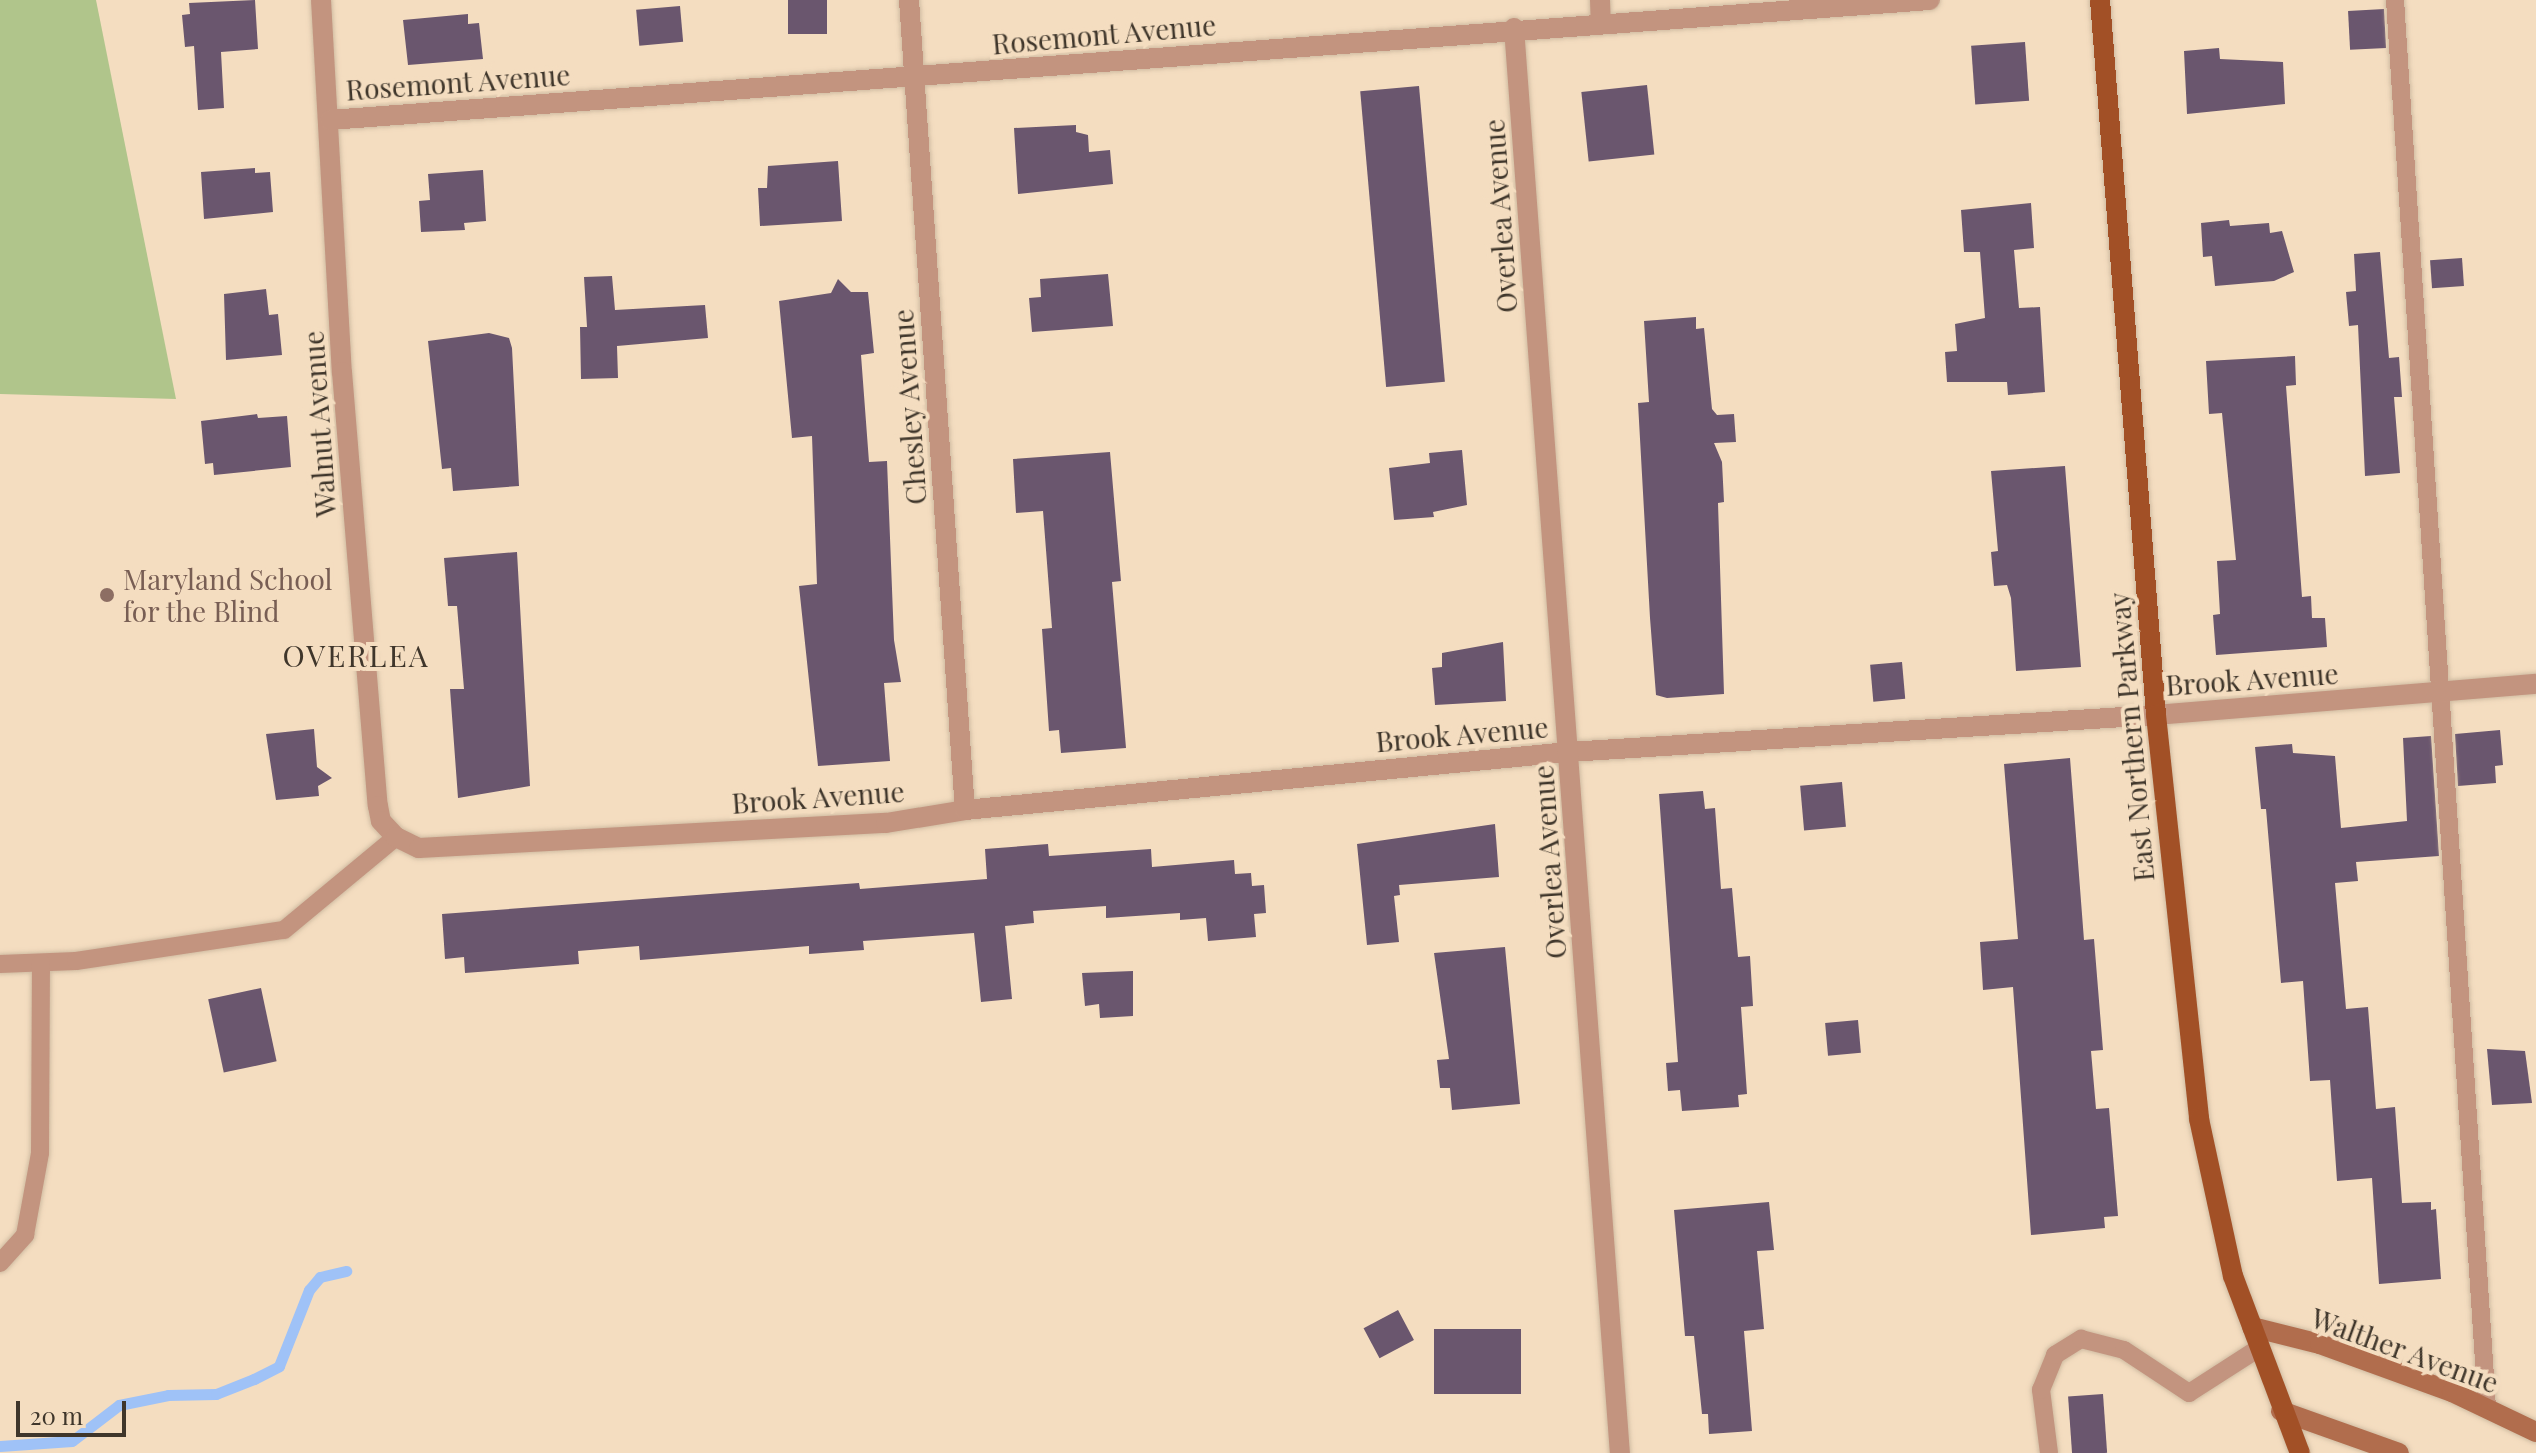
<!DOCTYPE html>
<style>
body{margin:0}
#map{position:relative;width:2536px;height:1453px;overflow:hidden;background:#f4ddc0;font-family:"Playfair Display",serif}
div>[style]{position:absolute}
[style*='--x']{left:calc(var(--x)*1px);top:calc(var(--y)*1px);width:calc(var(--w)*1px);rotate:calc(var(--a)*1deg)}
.green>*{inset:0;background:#b0c58b}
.stream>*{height:11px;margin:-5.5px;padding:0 5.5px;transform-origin:5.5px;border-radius:5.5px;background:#9fc2f7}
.building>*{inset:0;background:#6a566e;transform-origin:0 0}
.roads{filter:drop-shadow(0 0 2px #d0bca2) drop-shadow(0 0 2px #d0bca2)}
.lane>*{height:18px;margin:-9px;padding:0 9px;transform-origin:9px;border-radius:9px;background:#c3947f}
.street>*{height:20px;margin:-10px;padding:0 10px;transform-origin:10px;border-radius:10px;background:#c3947f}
.secondary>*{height:20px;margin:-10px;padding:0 10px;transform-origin:10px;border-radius:10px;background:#b16d4d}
.primary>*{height:20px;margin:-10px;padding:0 10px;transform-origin:10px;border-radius:10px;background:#a25026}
.dots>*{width:22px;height:22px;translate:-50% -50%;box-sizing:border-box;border:4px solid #f4ddc0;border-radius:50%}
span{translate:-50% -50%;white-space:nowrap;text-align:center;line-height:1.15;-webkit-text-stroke:8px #f4ddc0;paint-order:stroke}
.street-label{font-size:28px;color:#3f362b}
.education-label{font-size:28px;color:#785e54}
.left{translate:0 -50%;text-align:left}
.neighbourhood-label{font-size:30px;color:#3f362b;letter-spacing:2px}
.scale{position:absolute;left:16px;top:1401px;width:110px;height:36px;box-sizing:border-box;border:4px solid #3f362b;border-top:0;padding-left:10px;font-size:24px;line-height:28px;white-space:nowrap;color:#3f362b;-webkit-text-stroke:6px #f4ddc0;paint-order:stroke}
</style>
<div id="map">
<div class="green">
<i style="clip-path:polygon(0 0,96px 0,176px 399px,0 394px)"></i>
</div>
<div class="stream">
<i style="--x:0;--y:1446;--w:72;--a:-4"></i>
<i style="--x:72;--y:1441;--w:59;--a:-37.5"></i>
<i style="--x:119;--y:1405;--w:50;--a:-11.5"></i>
<i style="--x:168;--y:1395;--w:48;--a:-1.2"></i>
<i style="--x:216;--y:1394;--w:41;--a:-21.5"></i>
<i style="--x:254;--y:1379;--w:28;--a:-27"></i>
<i style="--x:279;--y:1366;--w:82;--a:-68.5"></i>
<i style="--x:309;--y:1290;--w:17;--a:-50"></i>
<i style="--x:320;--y:1277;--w:27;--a:-13"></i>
</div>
<div class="building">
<i style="clip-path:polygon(255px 0,258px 49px,221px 52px,224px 108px,198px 110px,194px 46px,185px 47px,182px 15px,190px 14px,189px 3px)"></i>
<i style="left:788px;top:0;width:39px;height:34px"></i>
<i style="left:680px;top:6px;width:36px;height:44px;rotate:85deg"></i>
<i style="left:2384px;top:9px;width:39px;height:36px;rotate:87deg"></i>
<i style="clip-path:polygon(468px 14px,468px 24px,479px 23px,483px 59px,408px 65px,403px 20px)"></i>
<i style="left:2025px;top:42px;width:59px;height:54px;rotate:86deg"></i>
<i style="clip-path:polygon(2219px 48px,2220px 59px,2283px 62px,2285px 104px,2187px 114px,2184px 51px)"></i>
<i style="left:1647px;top:85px;width:70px;height:66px;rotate:84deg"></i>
<i style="left:1419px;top:86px;width:297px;height:59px;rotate:85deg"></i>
<i style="clip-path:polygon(1076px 125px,1076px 132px,1088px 135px,1089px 152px,1110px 150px,1113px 184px,1018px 194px,1014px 128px)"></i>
<i style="clip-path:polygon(838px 161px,842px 221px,760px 226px,758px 188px,767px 188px,768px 166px)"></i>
<i style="clip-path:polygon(255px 168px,255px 173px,270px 172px,273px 212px,204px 219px,201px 172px)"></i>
<i style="clip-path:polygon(483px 170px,486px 221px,464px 223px,465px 230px,421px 232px,419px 201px,430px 200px,428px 174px)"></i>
<i style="clip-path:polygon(2031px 203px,2034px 248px,2014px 250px,2019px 308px,2040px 307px,2045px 392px,2008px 395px,2007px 382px,1947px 382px,1945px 352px,1957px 351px,1955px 324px,1985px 318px,1980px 252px,1964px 252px,1961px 210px)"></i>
<i style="clip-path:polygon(2229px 220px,2230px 226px,2269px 223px,2270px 233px,2282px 231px,2294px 272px,2274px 281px,2215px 286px,2212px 256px,2203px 257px,2201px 223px)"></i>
<i style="clip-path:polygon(2380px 252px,2389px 358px,2399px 357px,2402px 397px,2394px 397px,2400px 473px,2365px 476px,2358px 325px,2349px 326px,2346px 292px,2356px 291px,2354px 254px)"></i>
<i style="left:2462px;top:258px;width:28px;height:32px;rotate:86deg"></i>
<i style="clip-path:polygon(1108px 274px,1113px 326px,1032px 332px,1029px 298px,1041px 297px,1040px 279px)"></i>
<i style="clip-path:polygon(612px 276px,615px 310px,705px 305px,708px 338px,617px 346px,618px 378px,581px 379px,580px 327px,587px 327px,584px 277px)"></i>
<i style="clip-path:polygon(838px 279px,851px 292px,868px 292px,874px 353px,861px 355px,869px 462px,887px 461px,894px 640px,901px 682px,884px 683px,890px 761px,818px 766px,799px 586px,817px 584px,812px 436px,792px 438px,779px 301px,831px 293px)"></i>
<i style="clip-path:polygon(266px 289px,269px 315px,278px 314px,282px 355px,226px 360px,224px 294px)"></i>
<i style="clip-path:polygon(1696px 317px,1696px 329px,1704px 328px,1712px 409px,1717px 415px,1734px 414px,1736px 442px,1714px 443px,1722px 462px,1724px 502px,1718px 503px,1724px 694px,1667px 698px,1656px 695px,1650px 618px,1638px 403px,1649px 402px,1644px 321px)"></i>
<i style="clip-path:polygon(489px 333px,509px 338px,512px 348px,519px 486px,453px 491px,451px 468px,442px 469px,428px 341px)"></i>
<i style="clip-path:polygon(2295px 356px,2296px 385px,2286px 386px,2302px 597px,2311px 596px,2312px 618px,2325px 618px,2327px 647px,2216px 655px,2213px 615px,2220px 614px,2217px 561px,2236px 560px,2222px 413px,2209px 414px,2206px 361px)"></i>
<i style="clip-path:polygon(257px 414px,258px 418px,287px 416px,291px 467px,214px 475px,213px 463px,205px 464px,201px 421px)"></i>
<i style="clip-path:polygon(1462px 450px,1467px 505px,1433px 512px,1434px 517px,1394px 520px,1389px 468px,1430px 463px,1429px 453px)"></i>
<i style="clip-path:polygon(1110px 452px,1121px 581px,1112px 582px,1126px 748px,1061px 753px,1059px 730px,1049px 731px,1042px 629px,1052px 628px,1043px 511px,1016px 513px,1013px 459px)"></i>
<i style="clip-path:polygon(2065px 466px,2081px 667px,2016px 671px,2011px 598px,2007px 585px,1994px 586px,1991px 552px,1998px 551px,1991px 471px)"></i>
<i style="clip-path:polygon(517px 552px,530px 786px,458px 798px,450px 689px,464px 689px,457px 606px,448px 606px,444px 558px)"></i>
<i style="clip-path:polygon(1503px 642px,1506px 701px,1435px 705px,1432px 668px,1442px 667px,1442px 653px)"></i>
<i style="left:1902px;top:662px;width:37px;height:32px;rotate:85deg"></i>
<i style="clip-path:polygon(314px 729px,317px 767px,332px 778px,318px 786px,319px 796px,276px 800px,266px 734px)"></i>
<i style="clip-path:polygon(2500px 730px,2503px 765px,2495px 766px,2496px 783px,2458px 786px,2455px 734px)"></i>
<i style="clip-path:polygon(2431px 736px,2439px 856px,2356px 862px,2358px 881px,2335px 883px,2346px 1009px,2368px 1007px,2376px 1109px,2395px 1107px,2402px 1203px,2431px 1202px,2431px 1210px,2436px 1209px,2441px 1279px,2379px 1284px,2372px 1178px,2337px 1181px,2330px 1080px,2310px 1081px,2303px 981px,2281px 983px,2266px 809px,2261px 809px,2255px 747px,2292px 744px,2293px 753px,2335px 756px,2341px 828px,2407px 821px,2403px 738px)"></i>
<i style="clip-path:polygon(2070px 758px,2084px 940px,2094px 939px,2103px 1050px,2091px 1051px,2096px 1109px,2109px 1108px,2118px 1216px,2104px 1217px,2105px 1228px,2031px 1235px,2013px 987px,1983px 990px,1980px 942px,2018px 939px,2004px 764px)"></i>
<i style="left:1842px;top:782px;width:45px;height:42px;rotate:85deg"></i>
<i style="clip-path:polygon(1703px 791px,1705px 809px,1715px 808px,1721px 889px,1732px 888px,1738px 957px,1750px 956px,1753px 1006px,1741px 1007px,1747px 1094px,1738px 1095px,1739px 1107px,1682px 1111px,1680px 1090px,1668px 1091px,1666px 1063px,1678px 1062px,1659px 794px)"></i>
<i style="clip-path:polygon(1495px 824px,1499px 877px,1399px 885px,1400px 895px,1394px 896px,1399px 942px,1367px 945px,1357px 844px)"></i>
<i style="clip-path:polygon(1048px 844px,1049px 856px,1151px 849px,1152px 867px,1234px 860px,1235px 874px,1251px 873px,1252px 886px,1264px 885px,1266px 913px,1254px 914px,1256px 937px,1208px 941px,1206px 918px,1180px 920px,1180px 913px,1106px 918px,1106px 906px,1033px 911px,1034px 923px,1005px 926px,1012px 999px,981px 1002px,974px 933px,863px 941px,864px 950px,809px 954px,809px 946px,640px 960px,639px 946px,578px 951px,579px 964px,465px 973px,464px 957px,445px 959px,442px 914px,859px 883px,860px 889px,987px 879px,985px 849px)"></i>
<i style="clip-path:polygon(1505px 947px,1520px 1104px,1452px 1110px,1450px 1088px,1440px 1088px,1437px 1060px,1449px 1059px,1434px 953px)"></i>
<i style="clip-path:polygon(1133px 971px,1133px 1016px,1100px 1018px,1099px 1004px,1085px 1006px,1082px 973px)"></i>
<i style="left:261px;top:988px;width:75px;height:54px;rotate:78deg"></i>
<i style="left:1858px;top:1020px;width:33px;height:33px;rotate:85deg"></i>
<i style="clip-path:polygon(2487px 1049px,2525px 1051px,2532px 1103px,2492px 1105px)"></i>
<i style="clip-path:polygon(1769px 1202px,1774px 1250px,1757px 1251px,1764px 1329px,1744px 1331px,1752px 1431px,1709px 1434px,1708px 1414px,1702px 1414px,1694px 1336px,1685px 1336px,1674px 1210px)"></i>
<i style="left:1398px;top:1310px;width:34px;height:39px;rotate:62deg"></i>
<i style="left:1521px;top:1329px;width:65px;height:87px;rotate:90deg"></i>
<i style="left:2103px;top:1394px;width:59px;height:35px;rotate:86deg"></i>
</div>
<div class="roads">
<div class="lane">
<i style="--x:2395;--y:0;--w:1411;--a:86.26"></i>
<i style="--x:0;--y:964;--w:76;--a:-2.3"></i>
<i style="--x:76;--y:961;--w:210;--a:-8.5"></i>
<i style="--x:284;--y:930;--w:146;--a:-39.7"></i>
<i style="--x:0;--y:1263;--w:38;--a:-48"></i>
<i style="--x:25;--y:1235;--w:83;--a:-79.6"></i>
<i style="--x:40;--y:1153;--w:190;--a:-89.7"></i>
<i style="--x:2049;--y:1453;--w:64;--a:-97.2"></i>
<i style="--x:2041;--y:1390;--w:38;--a:-68"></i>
<i style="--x:2055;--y:1355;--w:31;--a:-32"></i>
<i style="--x:2081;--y:1339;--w:44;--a:14.3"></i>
<i style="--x:2124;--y:1350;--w:78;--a:33.5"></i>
<i style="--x:2189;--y:1393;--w:83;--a:-32.7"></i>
</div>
<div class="street">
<i style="--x:321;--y:0;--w:373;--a:86.8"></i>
<i style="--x:342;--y:372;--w:435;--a:85.3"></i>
<i style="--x:378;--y:806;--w:15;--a:79"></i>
<i style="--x:381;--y:821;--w:22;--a:47"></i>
<i style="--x:396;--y:837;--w:25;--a:26"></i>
<i style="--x:419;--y:848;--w:468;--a:-3.1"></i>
<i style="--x:886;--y:823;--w:80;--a:-9.3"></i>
<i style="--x:965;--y:810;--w:607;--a:-5.49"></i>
<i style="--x:1569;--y:752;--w:588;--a:-3.61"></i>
<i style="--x:2156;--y:715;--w:381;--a:-4.7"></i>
<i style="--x:909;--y:0;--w:812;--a:86.05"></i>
<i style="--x:1600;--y:0;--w:24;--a:88"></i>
<i style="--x:1514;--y:28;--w:1429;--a:85.75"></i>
<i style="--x:330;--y:120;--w:1604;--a:-4.29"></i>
</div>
<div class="secondary">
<i style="--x:2252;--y:1327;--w:70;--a:14"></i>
<i style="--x:2320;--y:1344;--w:140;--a:20"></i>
<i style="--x:2452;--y:1392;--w:93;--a:25.5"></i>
<i style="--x:2281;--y:1411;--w:125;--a:19.6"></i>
</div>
<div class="primary">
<i style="--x:2100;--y:0;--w:717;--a:85.52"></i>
<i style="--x:2156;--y:715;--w:406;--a:83.9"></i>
<i style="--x:2199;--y:1119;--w:161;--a:77.8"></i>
<i style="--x:2233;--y:1276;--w:189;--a:69.3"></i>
</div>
</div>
<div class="dots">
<i style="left:107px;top:595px;background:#8d6e63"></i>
</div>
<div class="street-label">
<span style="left:1104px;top:34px;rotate:-5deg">Rosemont Avenue</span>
<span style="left:458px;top:82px;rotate:-4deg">Rosemont Avenue</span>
<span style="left:1500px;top:216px;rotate:-94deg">Overlea Avenue</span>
<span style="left:909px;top:407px;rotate:-94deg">Chesley Avenue</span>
<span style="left:319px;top:424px;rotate:-94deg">Walnut Avenue</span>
<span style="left:2252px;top:679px;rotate:-4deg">Brook Avenue</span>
<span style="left:1462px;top:734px;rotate:-5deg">Brook Avenue</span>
<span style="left:2131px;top:737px;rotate:-95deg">East Northern Parkway</span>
<span style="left:818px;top:797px;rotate:-4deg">Brook Avenue</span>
<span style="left:1549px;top:862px;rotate:-94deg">Overlea Avenue</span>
<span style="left:2405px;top:1350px;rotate:20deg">Walther Avenue</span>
</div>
<div class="education-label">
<span class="left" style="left:123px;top:595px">Maryland School<br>for the Blind</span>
</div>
<div class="neighbourhood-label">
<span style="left:356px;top:655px">OVERLEA</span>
</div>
<div class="scale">20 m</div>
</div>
